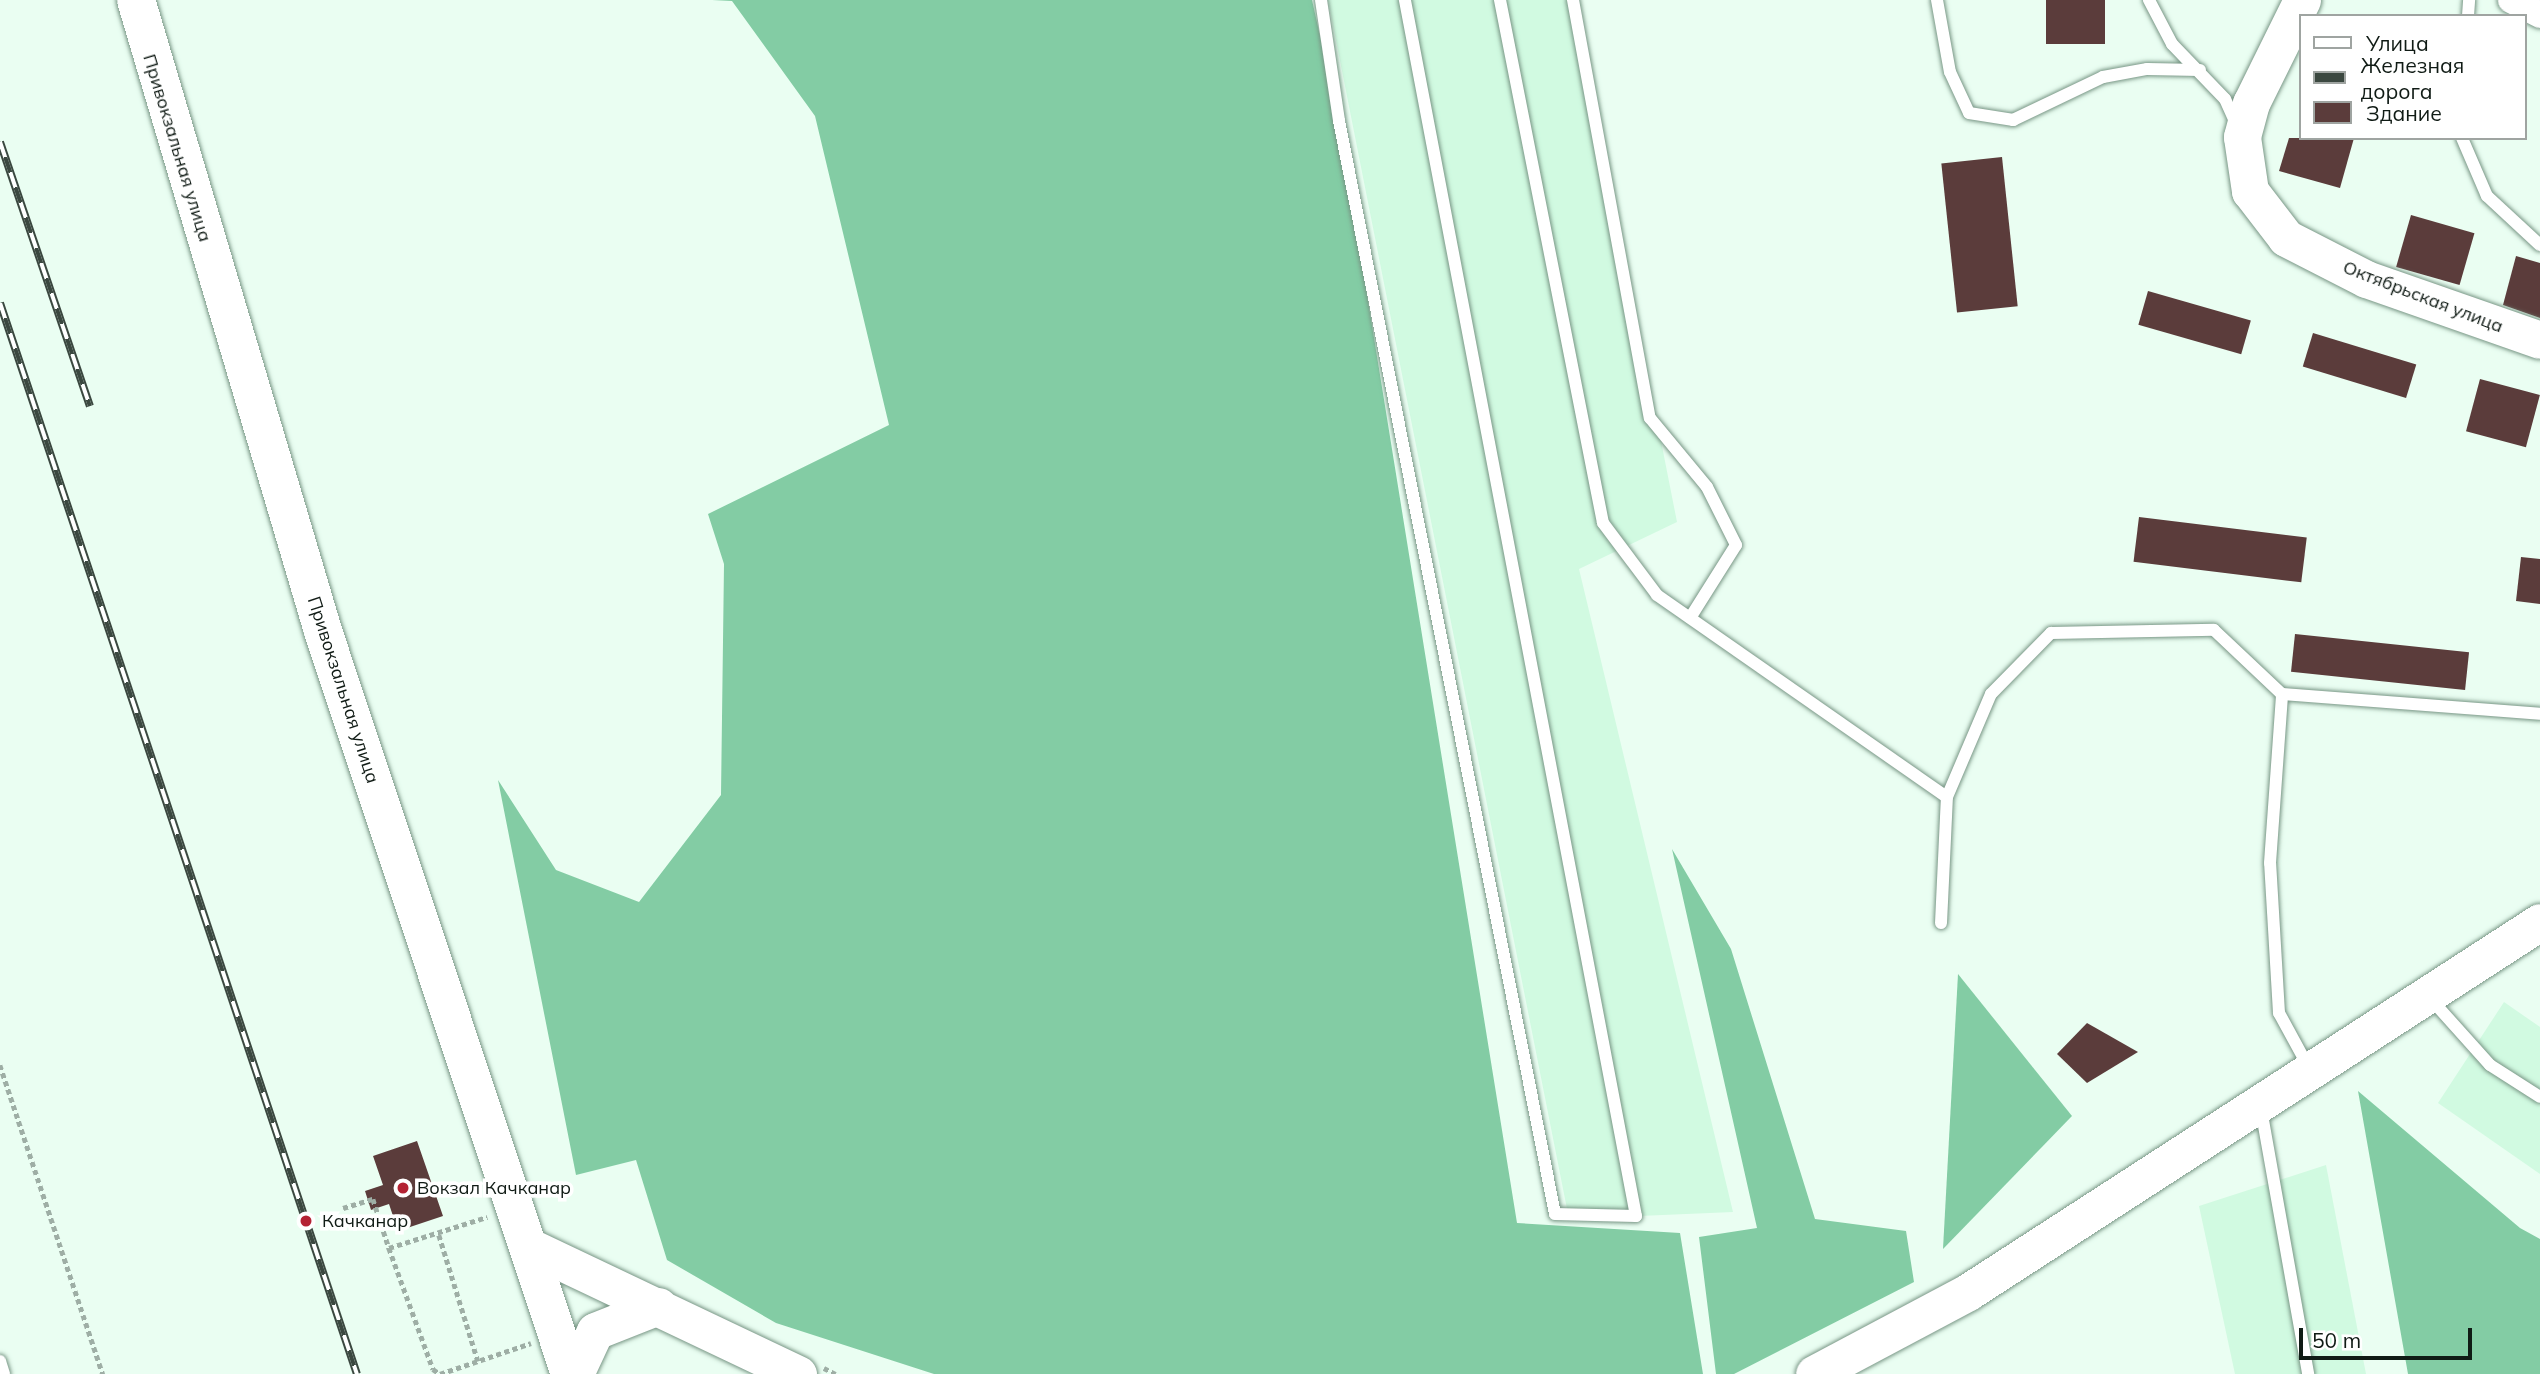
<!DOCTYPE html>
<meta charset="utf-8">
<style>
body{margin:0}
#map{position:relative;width:2540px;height:1374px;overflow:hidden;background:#eafef2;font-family:Mulish,sans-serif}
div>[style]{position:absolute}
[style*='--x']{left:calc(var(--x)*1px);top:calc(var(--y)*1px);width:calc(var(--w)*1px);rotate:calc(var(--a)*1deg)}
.built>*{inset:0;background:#d1fae1}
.forest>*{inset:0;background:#83cca4}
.building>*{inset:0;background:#5b3c3b;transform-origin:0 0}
.path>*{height:4.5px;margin-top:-2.25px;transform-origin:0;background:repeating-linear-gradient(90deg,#9eaea5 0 5px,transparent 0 8.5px)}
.roads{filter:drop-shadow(0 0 2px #789685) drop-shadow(0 0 2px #789685)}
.lane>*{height:12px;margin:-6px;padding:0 6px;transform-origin:6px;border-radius:6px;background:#fff}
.street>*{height:26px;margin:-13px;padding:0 13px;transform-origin:13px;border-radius:13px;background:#fff}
.secondary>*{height:37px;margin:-18.5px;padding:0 18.5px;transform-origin:18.5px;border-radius:18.5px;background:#fff}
.primary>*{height:38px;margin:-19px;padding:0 19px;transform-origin:19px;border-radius:19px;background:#fff}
.rail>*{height:8px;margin-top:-4px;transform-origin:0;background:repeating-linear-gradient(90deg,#fff 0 16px,#3b4840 0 32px);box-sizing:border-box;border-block:2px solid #3b4840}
.dots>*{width:19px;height:19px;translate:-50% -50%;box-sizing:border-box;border:4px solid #fff;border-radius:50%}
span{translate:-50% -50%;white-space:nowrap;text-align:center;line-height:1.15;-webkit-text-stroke:7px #fff;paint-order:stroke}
.street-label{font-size:18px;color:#101b15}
.poi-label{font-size:18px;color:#101b15}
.left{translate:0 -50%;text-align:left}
.legend{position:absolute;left:2299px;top:14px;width:228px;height:126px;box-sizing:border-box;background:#fff;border:2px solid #9fa4a1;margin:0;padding:9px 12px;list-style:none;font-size:21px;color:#101b15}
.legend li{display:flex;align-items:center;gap:14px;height:35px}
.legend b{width:35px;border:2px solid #9fa4a1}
.scale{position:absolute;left:2299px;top:1328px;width:173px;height:32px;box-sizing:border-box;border:4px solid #101b15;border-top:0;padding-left:9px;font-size:21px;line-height:24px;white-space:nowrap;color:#101b15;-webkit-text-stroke:5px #fff;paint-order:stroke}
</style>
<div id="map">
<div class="built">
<i style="clip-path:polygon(1328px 0,1574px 0,1677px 522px,1579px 569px,1733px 1212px,1569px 1219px)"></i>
<i style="clip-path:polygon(2504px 1002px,2540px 1027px,2540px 1174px,2438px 1103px)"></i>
<i style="clip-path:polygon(2326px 1165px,2366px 1374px,2235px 1374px,2199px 1206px)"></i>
</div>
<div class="forest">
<i style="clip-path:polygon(712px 0,1312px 0,1339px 121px,1517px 1223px,1680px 1233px,1703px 1374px,934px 1374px,776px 1323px,667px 1260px,636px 1160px,576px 1175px,498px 780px,556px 870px,639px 902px,721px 795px,724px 564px,708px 514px,889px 425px,815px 116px,732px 1px)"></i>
<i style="clip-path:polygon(1672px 849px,1731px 949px,1815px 1219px,1906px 1231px,1914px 1282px,1734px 1374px,1716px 1374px,1699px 1237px,1757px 1228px)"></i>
<i style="clip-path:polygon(1958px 974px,2072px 1116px,1943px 1249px)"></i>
<i style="clip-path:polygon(2358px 1091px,2520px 1228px,2540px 1239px,2540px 1374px,2408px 1374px)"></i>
</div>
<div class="building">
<i style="left:2046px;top:0;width:59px;height:44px"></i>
<i style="clip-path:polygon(2289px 138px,2354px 138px,2340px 188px,2279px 171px)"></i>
<i style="left:2002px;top:157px;width:150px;height:61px;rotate:84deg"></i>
<i style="left:2411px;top:215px;width:66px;height:54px;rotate:16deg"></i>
<i style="clip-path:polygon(2516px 256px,2540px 263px,2540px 318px,2503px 305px)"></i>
<i style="left:2148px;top:291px;width:107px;height:35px;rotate:16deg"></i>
<i style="left:2313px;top:333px;width:108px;height:35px;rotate:17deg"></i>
<i style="left:2480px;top:379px;width:62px;height:54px;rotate:15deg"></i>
<i style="left:2139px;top:517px;width:169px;height:45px;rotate:7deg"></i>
<i style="clip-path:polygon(2521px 557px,2540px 559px,2540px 604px,2516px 601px)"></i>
<i style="left:2295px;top:634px;width:175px;height:38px;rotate:6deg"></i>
<i style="clip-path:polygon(2087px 1023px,2138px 1052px,2087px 1083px,2057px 1054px)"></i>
<i style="clip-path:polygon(417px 1141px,443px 1216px,398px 1231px,389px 1204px,371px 1210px,365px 1191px,383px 1185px,373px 1156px)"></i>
</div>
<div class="path">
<i style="--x:0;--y:1065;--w:326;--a:71.6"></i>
<i style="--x:343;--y:1208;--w:31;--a:-17"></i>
<i style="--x:373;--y:1199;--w:52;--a:71.9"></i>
<i style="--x:389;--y:1248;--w:103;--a:-17.6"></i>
<i style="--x:439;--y:1235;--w:132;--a:72.8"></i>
<i style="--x:389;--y:1248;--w:129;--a:70"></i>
<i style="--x:433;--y:1369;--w:9;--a:36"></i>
<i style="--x:440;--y:1374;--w:96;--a:-18.8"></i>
<i style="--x:824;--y:1368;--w:13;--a:27"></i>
</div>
<div class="roads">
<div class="lane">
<i style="--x:1321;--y:0;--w:122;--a:81.5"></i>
<i style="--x:1339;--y:121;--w:1114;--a:78.82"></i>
<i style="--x:1555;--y:1214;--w:81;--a:1.4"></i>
<i style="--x:1636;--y:1216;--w:1238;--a:-100.76"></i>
<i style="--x:1500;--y:0;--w:533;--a:78.86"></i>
<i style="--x:1603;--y:523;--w:90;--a:53.1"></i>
<i style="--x:1657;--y:595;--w:353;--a:34.9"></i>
<i style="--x:1573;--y:0;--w:425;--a:79.6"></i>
<i style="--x:1650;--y:418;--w:89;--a:50.4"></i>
<i style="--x:1707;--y:487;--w:65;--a:63.4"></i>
<i style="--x:1736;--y:545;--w:86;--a:122.2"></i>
<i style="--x:1937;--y:0;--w:73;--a:79.8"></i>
<i style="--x:1950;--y:72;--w:45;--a:65.1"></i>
<i style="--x:1969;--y:113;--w:45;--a:9"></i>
<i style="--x:2013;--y:120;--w:100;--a:-25.5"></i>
<i style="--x:2103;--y:77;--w:45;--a:-10.3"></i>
<i style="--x:2147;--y:69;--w:53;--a:1.1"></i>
<i style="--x:2149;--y:0;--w:50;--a:62.4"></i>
<i style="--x:2172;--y:44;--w:76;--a:46.1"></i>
<i style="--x:2225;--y:99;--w:27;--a:66"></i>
<i style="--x:2468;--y:16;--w:16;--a:-86"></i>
<i style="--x:2462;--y:138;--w:63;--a:66.7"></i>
<i style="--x:2487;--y:196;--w:72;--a:42.8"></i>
<i style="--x:1941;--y:923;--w:126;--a:-87.3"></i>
<i style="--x:1947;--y:797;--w:112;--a:-66.9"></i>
<i style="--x:1991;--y:694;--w:86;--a:-45.5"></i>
<i style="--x:2051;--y:633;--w:163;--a:-1.1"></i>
<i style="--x:2214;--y:630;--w:93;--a:43.3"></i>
<i style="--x:2429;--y:997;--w:91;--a:48.1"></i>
<i style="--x:2490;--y:1065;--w:59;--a:32.6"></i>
<i style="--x:2309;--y:1068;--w:63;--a:-118.6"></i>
<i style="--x:2279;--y:1013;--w:150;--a:-93.4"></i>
<i style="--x:2270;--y:863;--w:169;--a:-85.9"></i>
<i style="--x:2282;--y:694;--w:259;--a:4.4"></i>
<i style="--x:2261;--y:1109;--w:269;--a:79.9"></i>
<i style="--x:0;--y:1361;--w:14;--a:73"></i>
</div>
<div class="street">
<i style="--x:2511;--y:0;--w:33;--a:27"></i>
</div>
<div class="secondary">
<i style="--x:2302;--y:0;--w:115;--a:116.3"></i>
<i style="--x:2251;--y:103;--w:35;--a:105"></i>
<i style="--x:2242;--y:137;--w:55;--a:81.6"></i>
<i style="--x:2250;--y:191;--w:59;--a:52.5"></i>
<i style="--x:2286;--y:238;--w:90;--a:27.1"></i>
<i style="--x:2366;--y:279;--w:184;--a:19.3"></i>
<i style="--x:528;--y:1246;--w:299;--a:25.4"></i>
<i style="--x:575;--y:1374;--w:47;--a:-65.1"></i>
<i style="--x:595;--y:1331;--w:68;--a:-21.6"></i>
<i style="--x:1814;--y:1374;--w:174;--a:-28"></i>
<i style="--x:1968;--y:1292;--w:681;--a:-32.9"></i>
</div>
<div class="primary">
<i style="--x:136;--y:0;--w:658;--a:73.49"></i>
<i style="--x:323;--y:631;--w:783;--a:71.61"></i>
</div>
</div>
<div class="rail">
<i style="--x:0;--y:142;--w:279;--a:71.2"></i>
<i style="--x:0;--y:303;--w:1129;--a:71.57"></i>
</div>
<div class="dots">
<i style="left:403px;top:1188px;background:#b42233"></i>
<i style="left:306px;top:1221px;background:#b42233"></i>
</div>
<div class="street-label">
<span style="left:177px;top:148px;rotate:73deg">Привокзальная улица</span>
<span style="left:2423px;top:297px;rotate:21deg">Октябрьская улица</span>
<span style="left:343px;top:690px;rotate:72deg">Привокзальная улица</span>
</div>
<div class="poi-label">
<span class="left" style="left:417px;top:1188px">Вокзал Качканар</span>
<span class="left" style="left:322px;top:1221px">Качканар</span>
</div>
<ul class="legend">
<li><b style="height:9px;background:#fff"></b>Улица</li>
<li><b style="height:9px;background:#3b4840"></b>Железная дорога</li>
<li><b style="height:19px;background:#5b3c3b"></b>Здание</li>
</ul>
<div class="scale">50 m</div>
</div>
